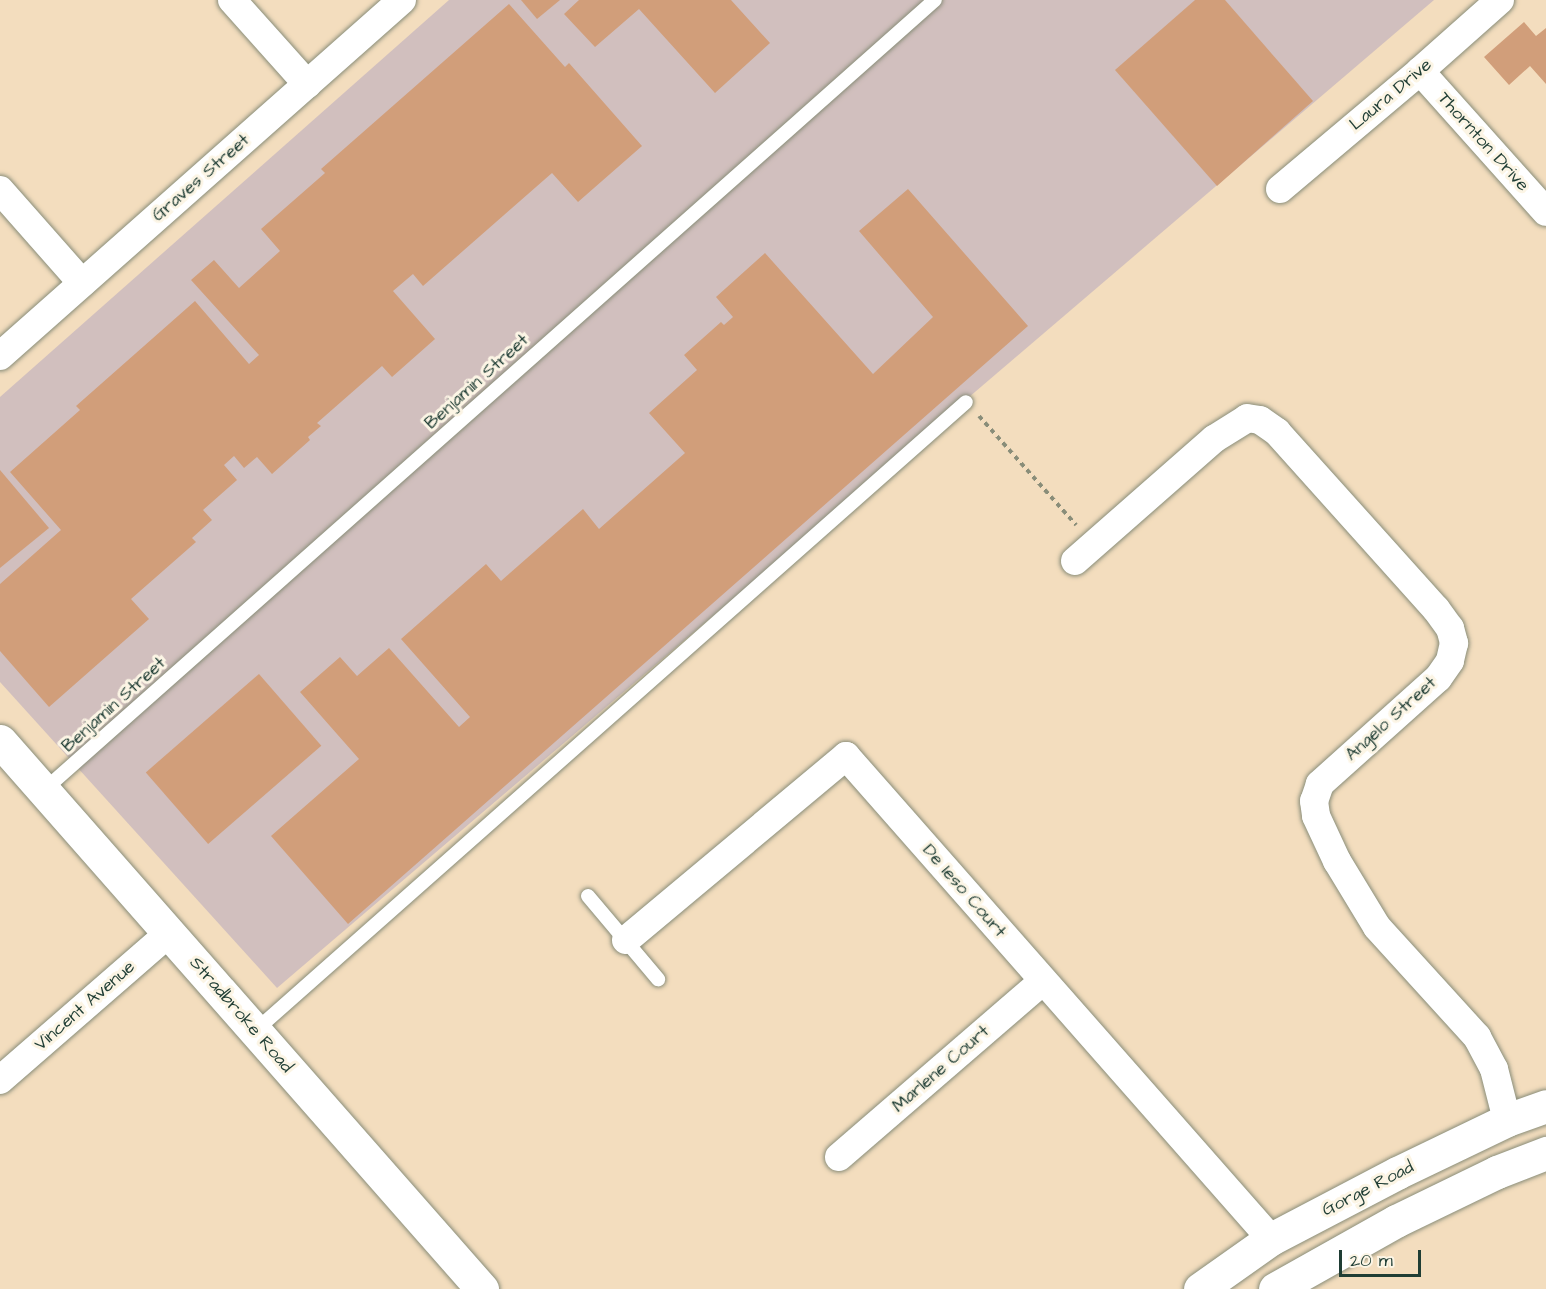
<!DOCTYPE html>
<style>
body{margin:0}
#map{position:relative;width:1546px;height:1289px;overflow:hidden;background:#f3ddbe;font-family:"Architects Daughter",sans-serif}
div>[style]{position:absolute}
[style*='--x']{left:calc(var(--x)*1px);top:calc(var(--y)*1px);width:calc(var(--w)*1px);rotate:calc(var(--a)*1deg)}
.industrial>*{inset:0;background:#d1bfbe}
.building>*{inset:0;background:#d19e7a;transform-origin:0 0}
.path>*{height:4px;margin-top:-2px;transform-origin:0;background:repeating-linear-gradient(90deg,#898d79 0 4.5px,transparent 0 9px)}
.roads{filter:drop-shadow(0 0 2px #898d79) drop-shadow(0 0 2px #898d79)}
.service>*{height:14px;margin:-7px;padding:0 7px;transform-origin:7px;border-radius:7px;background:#fff}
.minor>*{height:28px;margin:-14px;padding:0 14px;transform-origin:14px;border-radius:14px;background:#fff}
.secondary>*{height:33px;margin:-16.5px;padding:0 16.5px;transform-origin:16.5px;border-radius:16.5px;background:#fff}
.primary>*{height:33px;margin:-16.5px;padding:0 16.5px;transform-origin:16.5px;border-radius:16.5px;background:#fff}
span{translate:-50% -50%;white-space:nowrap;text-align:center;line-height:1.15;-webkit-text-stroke:6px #fcf5e5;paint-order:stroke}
.street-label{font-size:18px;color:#1f3d34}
.scale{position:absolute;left:1339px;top:1250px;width:82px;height:27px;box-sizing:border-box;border:3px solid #1f3d34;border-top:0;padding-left:8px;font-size:18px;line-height:21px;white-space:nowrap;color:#1f3d34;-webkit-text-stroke:4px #fcf5e5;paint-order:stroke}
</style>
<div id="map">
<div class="industrial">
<i style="clip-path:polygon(449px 0,1434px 0,277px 988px,0 682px,0 397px)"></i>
</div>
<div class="building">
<i style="clip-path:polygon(521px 0,560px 0,537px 19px)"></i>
<i style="clip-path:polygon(579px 0,731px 0,770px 43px,715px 93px,639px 9px,595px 47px,564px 14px)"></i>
<i style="clip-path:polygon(1195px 0,1225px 0,1313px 101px,1217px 186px,1115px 70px)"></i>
<i style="clip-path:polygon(509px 4px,565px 67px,569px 63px,642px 146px,578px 202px,552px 173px,423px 286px,413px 274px,393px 291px,435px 339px,392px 377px,382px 366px,317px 423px,321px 426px,308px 437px,310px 440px,272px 474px,257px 457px,244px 468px,234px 456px,224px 465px,237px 480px,203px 510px,212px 520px,192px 538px,196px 542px,131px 599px,149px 619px,49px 707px,0 651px,0 584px,61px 530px,10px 472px,80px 410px,76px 406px,195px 301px,249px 364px,259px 355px,191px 280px,214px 260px,239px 288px,280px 251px,261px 229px,325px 173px,321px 169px)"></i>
<i style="clip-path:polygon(1524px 22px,1536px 36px,1546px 28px,1546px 84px,1530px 66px,1509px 85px,1484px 57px)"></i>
<i style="clip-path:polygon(908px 189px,1028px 326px,348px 924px,271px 836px,359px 759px,300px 692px,340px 657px,357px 676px,389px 648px,459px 727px,470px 717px,401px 639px,486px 564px,501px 581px,583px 509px,599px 529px,685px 453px,649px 413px,697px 370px,684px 355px,721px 322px,724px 325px,733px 317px,716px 297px,765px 253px,873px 374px,933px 317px,859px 231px)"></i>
<i style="clip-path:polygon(0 470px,49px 528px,0 568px)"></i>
<i style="left:259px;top:674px;width:95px;height:150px;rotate:49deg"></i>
</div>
<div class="path">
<i style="--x:979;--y:416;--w:146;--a:48.3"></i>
</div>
<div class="roads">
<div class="service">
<i style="--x:43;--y:791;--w:1192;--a:-41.57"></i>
<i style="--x:588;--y:896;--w:109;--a:49.9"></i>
<i style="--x:255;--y:1031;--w:949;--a:-41.5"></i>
</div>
<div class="minor">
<i style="--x:232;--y:0;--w:113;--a:48.2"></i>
<i style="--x:1420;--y:71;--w:189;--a:48.2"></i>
<i style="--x:1280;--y:189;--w:183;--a:-40.1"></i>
<i style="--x:1420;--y:71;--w:107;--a:-41.6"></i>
<i style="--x:0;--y:190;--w:124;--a:48.6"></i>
<i style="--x:0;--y:356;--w:537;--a:-41.53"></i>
<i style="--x:1075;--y:561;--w:185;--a:-41.3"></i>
<i style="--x:1214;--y:439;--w:39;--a:-32"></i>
<i style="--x:1247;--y:418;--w:13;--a:9"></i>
<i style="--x:1260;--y:420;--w:21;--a:35"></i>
<i style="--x:1277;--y:432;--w:238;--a:48.1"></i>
<i style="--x:1436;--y:609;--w:24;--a:54"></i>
<i style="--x:1450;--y:628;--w:16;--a:75"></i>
<i style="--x:1454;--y:643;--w:18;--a:103"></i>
<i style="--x:1450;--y:661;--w:21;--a:125"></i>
<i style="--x:1438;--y:678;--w:159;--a:138.1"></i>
<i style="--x:1320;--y:784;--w:18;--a:109"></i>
<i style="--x:1314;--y:801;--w:15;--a:82"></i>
<i style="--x:1316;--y:816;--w:50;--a:65"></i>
<i style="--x:1337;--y:861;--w:77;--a:58.8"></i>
<i style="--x:1377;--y:927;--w:149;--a:47.7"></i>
<i style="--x:1477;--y:1037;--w:36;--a:62"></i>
<i style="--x:1494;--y:1069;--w:53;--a:75.7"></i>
<i style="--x:626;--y:940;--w:287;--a:-39.9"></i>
<i style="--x:846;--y:756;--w:643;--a:48.65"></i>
<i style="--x:0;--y:1080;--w:224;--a:-41"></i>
<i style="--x:839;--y:1157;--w:269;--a:-40.8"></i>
</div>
<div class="secondary">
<i style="--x:0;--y:741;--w:730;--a:48.67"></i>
</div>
<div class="primary">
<i style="--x:1200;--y:1289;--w:87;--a:-35.2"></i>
<i style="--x:1271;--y:1239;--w:142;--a:-27.6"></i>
<i style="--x:1397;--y:1173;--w:122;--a:-25.7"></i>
<i style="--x:1507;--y:1120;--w:41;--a:-19.7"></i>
<i style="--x:1275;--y:1289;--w:139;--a:-29.3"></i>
<i style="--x:1396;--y:1221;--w:112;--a:-25.9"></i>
<i style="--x:1497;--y:1172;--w:53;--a:-21.2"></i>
</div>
</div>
<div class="street-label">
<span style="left:1391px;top:95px;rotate:-40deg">Laura Drive</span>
<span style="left:1483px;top:142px;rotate:48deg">Thornton Drive</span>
<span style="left:201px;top:178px;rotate:-41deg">Graves Street</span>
<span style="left:477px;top:382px;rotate:-42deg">Benjamin Street</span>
<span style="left:114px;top:705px;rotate:-42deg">Benjamin Street</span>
<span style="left:1391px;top:719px;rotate:-42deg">Angelo Street</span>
<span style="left:964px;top:891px;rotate:49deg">De Ieso Court</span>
<span style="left:85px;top:1006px;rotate:-41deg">Vincent Avenue</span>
<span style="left:241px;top:1015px;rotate:49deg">Stradbroke Road</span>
<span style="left:941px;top:1069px;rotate:-41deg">Marlene Court</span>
<span style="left:1368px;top:1189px;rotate:-27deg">Gorge Road</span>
</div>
<div class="scale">20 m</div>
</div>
